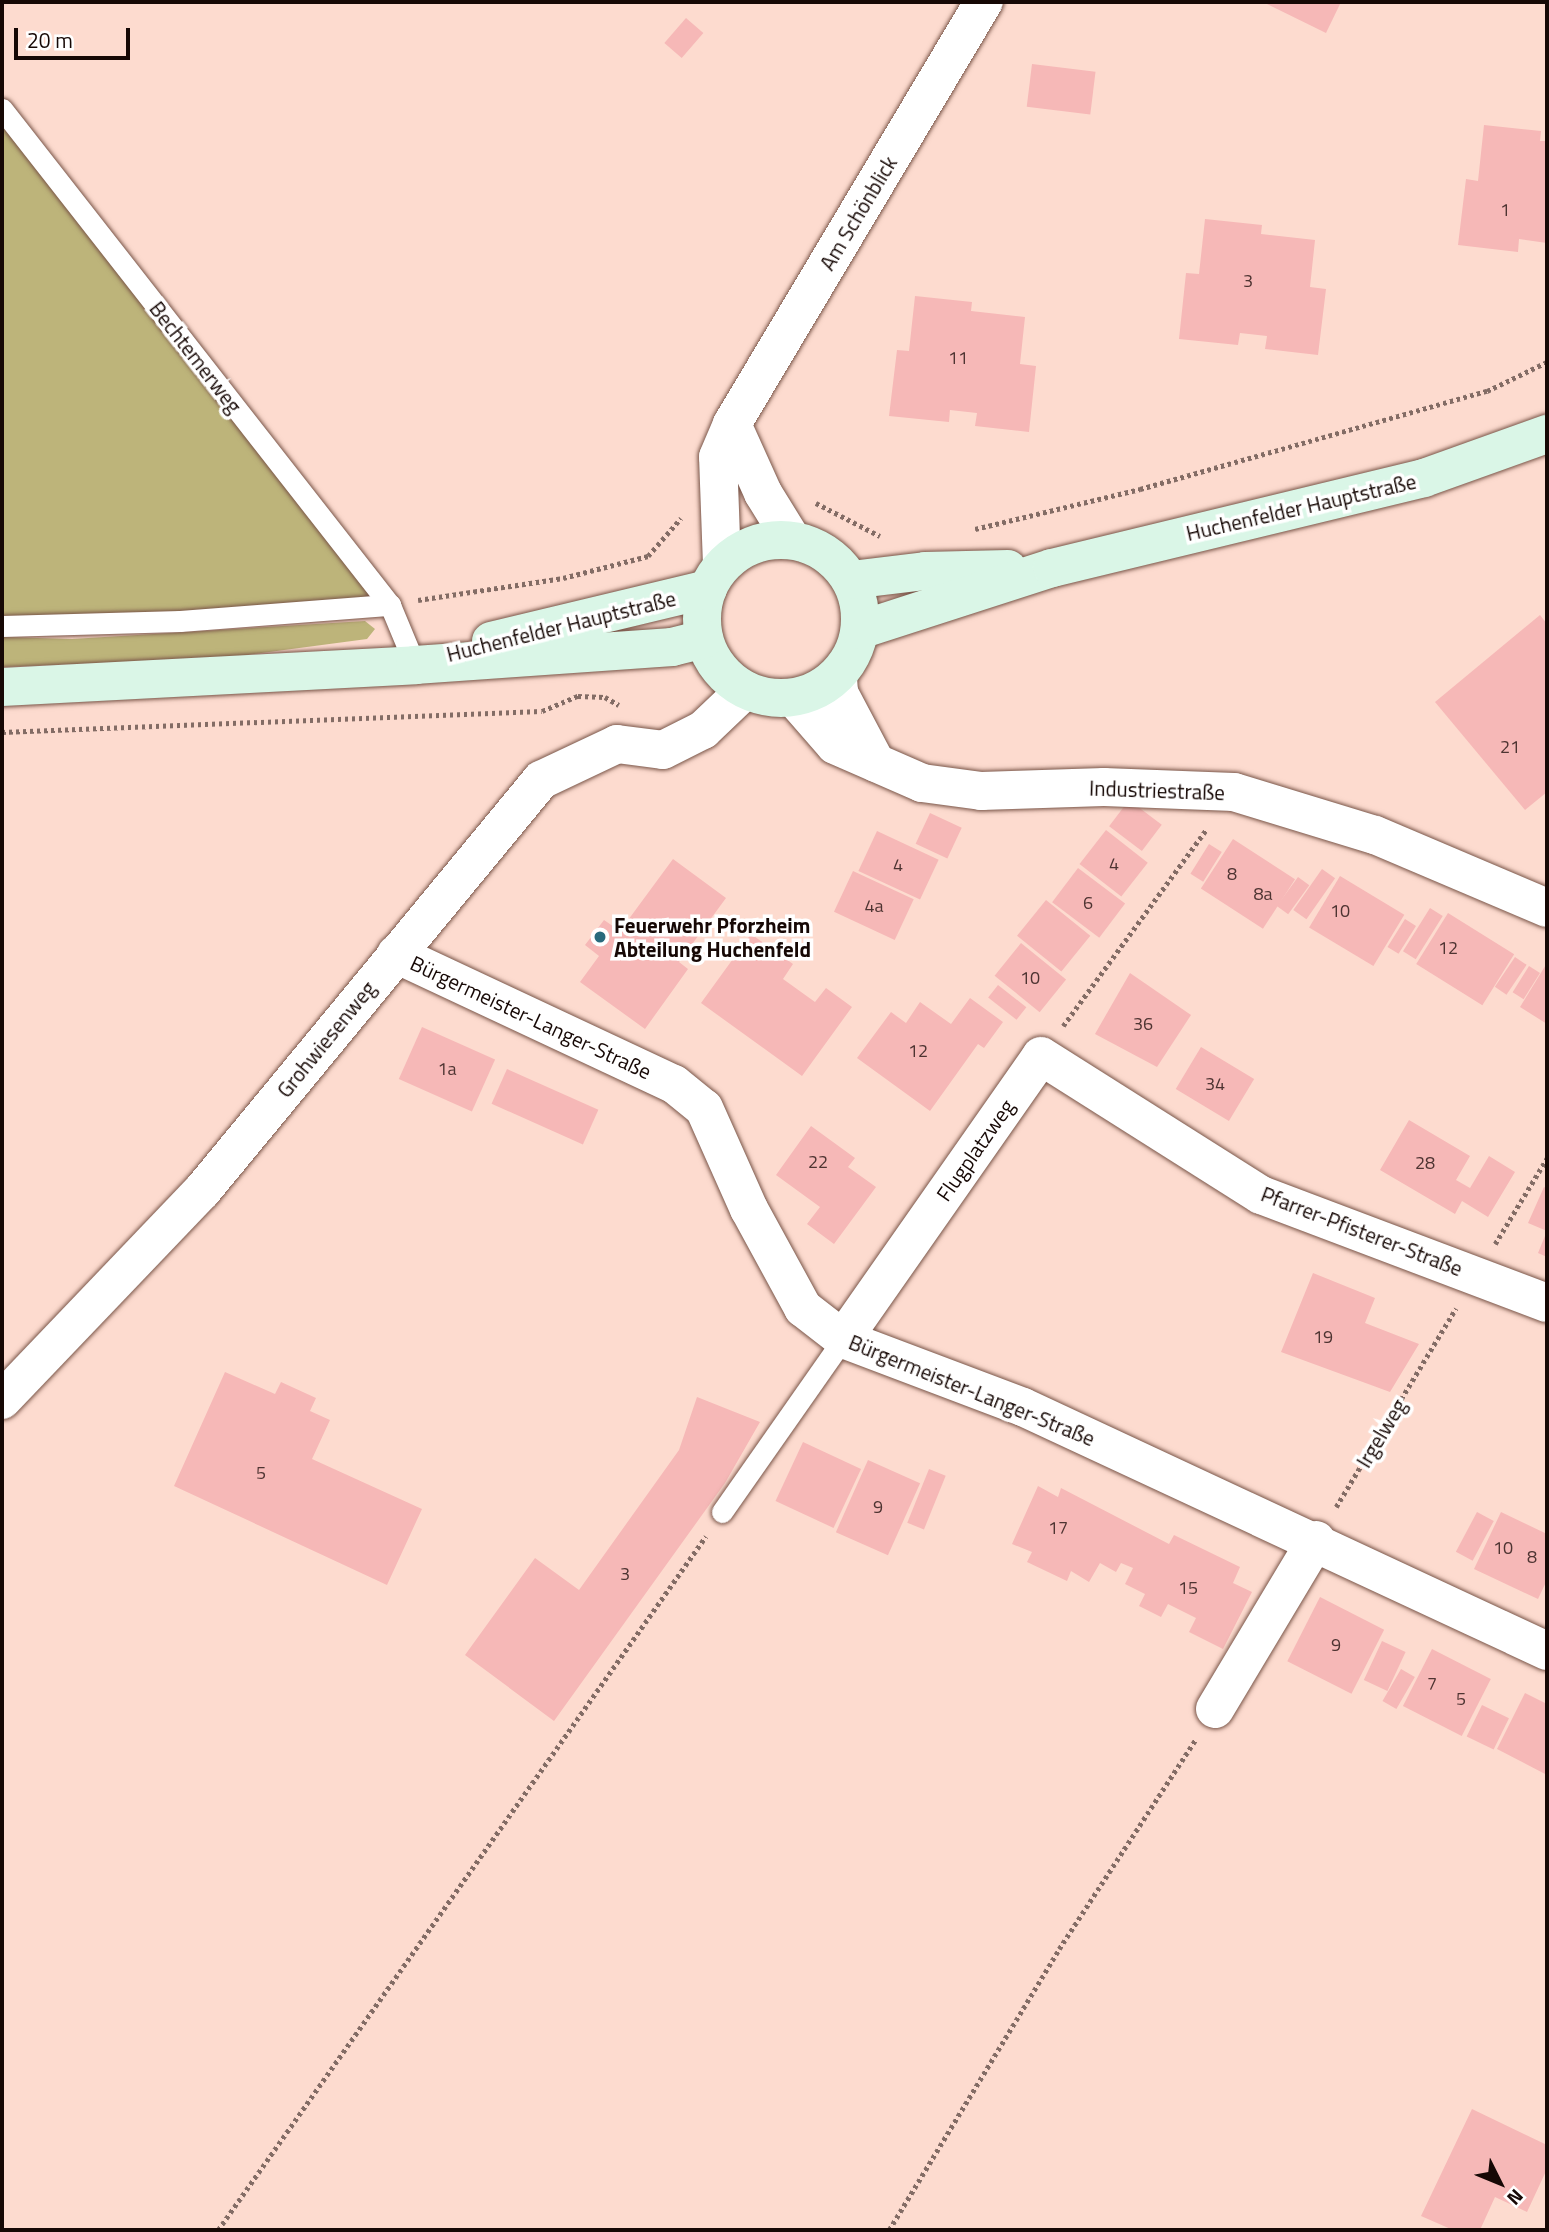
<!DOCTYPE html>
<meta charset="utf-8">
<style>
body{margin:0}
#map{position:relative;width:1549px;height:2232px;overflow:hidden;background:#fddbcf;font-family:"Titillium Web",sans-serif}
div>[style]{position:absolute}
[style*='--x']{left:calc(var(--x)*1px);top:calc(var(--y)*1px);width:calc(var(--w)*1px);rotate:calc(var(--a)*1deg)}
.green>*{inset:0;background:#bdb47a}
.building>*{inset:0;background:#f6b8b7;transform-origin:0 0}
.path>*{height:4.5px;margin-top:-2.25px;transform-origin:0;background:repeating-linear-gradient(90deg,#836c65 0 3.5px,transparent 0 7px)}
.roads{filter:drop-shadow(0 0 2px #795548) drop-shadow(0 0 2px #795548)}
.lane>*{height:21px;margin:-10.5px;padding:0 10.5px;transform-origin:10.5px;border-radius:10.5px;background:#fff}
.street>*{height:38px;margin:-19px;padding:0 19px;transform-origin:19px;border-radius:19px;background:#fff}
.secondary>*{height:38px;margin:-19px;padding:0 19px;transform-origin:19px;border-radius:19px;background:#daf6e7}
.secondary>.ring{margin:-19px;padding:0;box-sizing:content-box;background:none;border:38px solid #daf6e7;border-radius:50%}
.dots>*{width:19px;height:19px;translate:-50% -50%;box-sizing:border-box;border:4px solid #fff;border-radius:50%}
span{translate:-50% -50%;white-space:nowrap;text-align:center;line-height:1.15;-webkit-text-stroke:7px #fff;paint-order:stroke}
.number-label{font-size:18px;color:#4e3432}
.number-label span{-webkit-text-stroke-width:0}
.street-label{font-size:21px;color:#160805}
.poi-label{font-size:21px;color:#160805;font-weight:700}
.left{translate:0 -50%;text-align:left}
.frame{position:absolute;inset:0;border:4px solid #160805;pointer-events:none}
.north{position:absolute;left:1465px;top:2148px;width:70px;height:70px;-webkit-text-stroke:5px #fff;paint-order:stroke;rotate:133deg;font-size:19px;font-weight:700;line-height:28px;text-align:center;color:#160805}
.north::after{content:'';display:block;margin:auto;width:24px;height:32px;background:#160805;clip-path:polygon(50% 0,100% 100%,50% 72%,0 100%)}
.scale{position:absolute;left:14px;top:28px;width:116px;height:32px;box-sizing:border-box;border:4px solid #160805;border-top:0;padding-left:9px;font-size:21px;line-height:24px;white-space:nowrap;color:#160805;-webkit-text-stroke:5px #fff;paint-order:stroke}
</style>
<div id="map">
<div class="green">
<i style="clip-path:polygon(2px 109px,390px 605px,2px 618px)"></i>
<i style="clip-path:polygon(365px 621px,375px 629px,367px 639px,223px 658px,2px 667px,2px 637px,72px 639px)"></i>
</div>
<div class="building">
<i style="clip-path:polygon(1263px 2px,1341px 2px,1326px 33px)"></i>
<i style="left:686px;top:18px;width:23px;height:33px;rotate:41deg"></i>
<i style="left:1032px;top:64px;width:64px;height:43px;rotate:7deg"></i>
<i style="clip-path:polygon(1484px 125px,1541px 131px,1540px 141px,1547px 141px,1547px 243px,1519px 239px,1518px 252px,1458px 245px,1466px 179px,1478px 181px)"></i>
<i style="clip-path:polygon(1205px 219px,1262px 225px,1261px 234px,1315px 240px,1310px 287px,1326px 289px,1318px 355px,1265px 349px,1267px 336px,1240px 333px,1238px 345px,1179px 339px,1186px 273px,1199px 274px)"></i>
<i style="clip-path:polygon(915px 296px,972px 302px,971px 311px,1025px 317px,1020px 364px,1036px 366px,1029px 432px,975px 426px,977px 413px,950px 410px,949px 422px,889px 416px,897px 350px,909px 351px)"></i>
<i style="clip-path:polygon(1540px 615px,1547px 624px,1547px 792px,1525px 810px,1435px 702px)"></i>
<i style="left:1129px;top:800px;width:41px;height:33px;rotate:37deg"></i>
<i style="left:930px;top:813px;width:35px;height:34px;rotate:25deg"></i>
<i style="left:1106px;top:830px;width:53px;height:43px;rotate:38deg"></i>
<i style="left:877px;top:831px;width:68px;height:44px;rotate:25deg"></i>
<i style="left:1233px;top:839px;width:74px;height:59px;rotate:33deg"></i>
<i style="left:1209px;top:844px;width:15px;height:35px;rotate:32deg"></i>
<i style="clip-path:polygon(673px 859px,726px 898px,679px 962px,688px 969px,645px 1029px,580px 982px,599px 956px,585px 945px,604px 920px,620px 931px)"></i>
<i style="left:1078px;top:868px;width:59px;height:43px;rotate:37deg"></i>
<i style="left:1322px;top:869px;width:16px;height:50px;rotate:35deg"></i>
<i style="left:853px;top:871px;width:67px;height:45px;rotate:25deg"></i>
<i style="left:1340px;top:876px;width:75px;height:60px;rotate:31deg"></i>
<i style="left:1298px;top:877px;width:14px;height:36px;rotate:36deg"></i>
<i style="left:1046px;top:900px;width:57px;height:46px;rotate:39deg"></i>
<i style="left:1430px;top:908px;width:15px;height:51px;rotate:32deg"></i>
<i style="left:1448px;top:913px;width:78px;height:60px;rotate:32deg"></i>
<i style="left:1405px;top:919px;width:13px;height:33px;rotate:32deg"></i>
<i style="clip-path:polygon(751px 934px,793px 964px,783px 979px,815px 1002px,826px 988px,852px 1007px,802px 1076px,701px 1003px)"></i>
<i style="left:1021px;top:943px;width:58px;height:42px;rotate:39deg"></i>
<i style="left:1515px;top:957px;width:14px;height:36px;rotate:34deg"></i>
<i style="clip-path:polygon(1547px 963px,1547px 1024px,1520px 1007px)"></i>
<i style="left:1529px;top:966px;width:13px;height:31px;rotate:32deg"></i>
<i style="clip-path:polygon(1130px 973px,1191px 1015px,1157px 1067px,1095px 1034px)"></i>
<i style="left:998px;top:985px;width:36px;height:16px;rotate:38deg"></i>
<i style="clip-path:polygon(970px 998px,1003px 1022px,984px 1048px,978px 1044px,930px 1111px,857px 1058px,891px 1012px,906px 1023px,920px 1002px,951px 1024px)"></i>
<i style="left:422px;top:1027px;width:80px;height:57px;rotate:24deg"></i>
<i style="left:1201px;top:1047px;width:62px;height:49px;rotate:31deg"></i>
<i style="left:507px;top:1069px;width:100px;height:38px;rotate:24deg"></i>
<i style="clip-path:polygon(1409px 1120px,1470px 1156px,1456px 1180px,1470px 1188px,1489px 1156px,1515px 1172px,1488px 1217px,1462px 1201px,1455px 1214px,1380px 1170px)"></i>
<i style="clip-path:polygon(811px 1126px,855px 1158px,848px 1167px,876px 1187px,834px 1244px,807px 1224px,820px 1207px,776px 1175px)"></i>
<i style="clip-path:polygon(1544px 1187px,1547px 1189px,1547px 1257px,1538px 1253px,1547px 1231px,1528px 1223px)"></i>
<i style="clip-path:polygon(1313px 1273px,1375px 1298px,1365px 1323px,1419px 1344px,1390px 1392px,1281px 1352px)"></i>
<i style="clip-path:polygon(225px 1372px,275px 1394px,281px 1382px,316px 1398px,310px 1411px,330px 1420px,312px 1459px,422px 1509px,387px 1585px,174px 1486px)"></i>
<i style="clip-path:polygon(697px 1397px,760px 1422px,725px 1483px,554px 1721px,465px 1655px,535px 1558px,579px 1590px,679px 1450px)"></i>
<i style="left:803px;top:1442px;width:64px;height:65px;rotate:25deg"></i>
<i style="left:868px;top:1460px;width:57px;height:79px;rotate:24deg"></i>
<i style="left:929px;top:1469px;width:18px;height:58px;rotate:22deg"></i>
<i style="clip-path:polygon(1038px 1486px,1058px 1497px,1061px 1488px,1169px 1544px,1174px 1535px,1240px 1567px,1233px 1583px,1252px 1592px,1223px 1649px,1189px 1632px,1196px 1618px,1168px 1604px,1161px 1617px,1139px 1606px,1145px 1594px,1125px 1584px,1133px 1568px,1121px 1563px,1116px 1572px,1100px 1563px,1089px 1582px,1071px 1571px,1067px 1581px,1027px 1562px,1032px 1552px,1012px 1544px)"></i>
<i style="left:1477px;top:1512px;width:19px;height:45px;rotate:28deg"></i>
<i style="clip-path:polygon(1501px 1512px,1547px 1534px,1547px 1580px,1538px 1599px,1474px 1569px)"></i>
<i style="left:1320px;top:1597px;width:72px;height:72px;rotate:27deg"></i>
<i style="left:1382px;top:1641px;width:26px;height:43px;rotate:25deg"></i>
<i style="left:1432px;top:1649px;width:66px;height:64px;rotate:27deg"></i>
<i style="left:1401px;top:1669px;width:16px;height:37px;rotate:30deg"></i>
<i style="clip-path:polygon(1525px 1693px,1547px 1704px,1547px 1775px,1497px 1749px)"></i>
<i style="left:1482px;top:1705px;width:30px;height:35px;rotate:26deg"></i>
<i style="clip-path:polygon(1472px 2109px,1547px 2145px,1547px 2169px,1527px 2212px,1495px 2197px,1480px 2230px,1453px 2230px,1421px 2216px)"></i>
</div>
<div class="path">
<i style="--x:816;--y:503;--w:72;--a:27.3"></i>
<i style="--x:975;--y:529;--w:170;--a:-13.6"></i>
<i style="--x:1140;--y:489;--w:361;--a:-15.8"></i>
<i style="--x:1487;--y:391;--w:67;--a:-25.8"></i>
<i style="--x:418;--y:600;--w:147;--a:-8.6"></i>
<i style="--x:563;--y:578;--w:88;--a:-14.5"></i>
<i style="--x:648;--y:556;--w:50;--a:-49"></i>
<i style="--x:2;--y:732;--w:540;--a:-2.23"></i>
<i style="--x:542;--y:711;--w:39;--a:-23"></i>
<i style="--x:578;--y:696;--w:27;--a:2"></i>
<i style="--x:605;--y:697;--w:16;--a:30"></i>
<i style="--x:1063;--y:1026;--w:243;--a:-53.9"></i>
<i style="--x:1495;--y:1244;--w:100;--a:-58.8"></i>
<i style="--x:1336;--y:1507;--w:232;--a:-58.9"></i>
<i style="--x:218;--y:2230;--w:848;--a:-54.89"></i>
<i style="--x:889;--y:2230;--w:328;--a:-58.8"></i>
<i style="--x:1059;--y:1949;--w:251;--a:-56.9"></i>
</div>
<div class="roads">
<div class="lane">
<i style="--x:2;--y:109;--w:630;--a:51.97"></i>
<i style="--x:390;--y:605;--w:65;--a:67.4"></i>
<i style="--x:2;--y:626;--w:178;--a:-1.6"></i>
<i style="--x:180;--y:621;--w:211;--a:-4.4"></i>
<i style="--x:722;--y:1512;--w:211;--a:-55"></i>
</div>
<div class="street">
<i style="--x:732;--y:424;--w:76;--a:65.8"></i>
<i style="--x:763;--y:493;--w:55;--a:58.3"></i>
<i style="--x:722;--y:565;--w:108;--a:-92.1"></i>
<i style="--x:718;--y:457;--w:36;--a:-67"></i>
<i style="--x:732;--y:424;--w:492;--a:-59.2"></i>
<i style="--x:838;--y:678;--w:15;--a:86"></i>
<i style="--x:839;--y:693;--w:79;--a:62.1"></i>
<i style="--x:794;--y:698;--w:62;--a:48.9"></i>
<i style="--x:835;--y:745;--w:95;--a:23.6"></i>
<i style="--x:922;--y:783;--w:60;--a:7.7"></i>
<i style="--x:981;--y:791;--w:123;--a:-1.9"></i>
<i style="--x:1104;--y:787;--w:130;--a:2.2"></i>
<i style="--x:1234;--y:792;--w:147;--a:17"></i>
<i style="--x:1375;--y:835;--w:187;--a:23"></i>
<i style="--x:396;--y:954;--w:307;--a:25.1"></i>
<i style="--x:674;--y:1084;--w:38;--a:39"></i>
<i style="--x:704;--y:1108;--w:111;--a:66"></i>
<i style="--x:749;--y:1209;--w:113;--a:61.4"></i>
<i style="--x:803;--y:1308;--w:51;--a:37.8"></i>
<i style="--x:843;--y:1339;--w:192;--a:20.7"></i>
<i style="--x:1023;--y:1407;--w:578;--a:24.97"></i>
<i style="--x:843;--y:1339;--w:345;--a:-55"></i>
<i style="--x:1041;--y:1056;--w:260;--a:32.3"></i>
<i style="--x:1261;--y:1195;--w:306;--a:20.7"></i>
<i style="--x:2;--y:1400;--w:289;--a:-46.3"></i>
<i style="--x:202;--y:1191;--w:533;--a:-50.48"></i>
<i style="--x:541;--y:780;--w:84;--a:-25.3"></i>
<i style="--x:617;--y:744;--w:46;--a:7.4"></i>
<i style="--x:663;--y:750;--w:45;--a:-26.6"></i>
<i style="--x:703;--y:730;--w:58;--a:-43.6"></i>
<i style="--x:1215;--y:1709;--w:197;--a:-59.1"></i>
</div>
<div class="secondary">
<i class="ring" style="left:702px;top:540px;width:120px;height:120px"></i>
<i style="--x:851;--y:580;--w:75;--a:-6.9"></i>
<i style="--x:925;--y:571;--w:83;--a:-1.4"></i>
<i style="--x:860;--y:630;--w:202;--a:-17.9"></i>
<i style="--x:1052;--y:568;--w:383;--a:-13.6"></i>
<i style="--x:1424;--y:478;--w:131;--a:-19.7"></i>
<i style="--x:491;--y:641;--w:223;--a:-13.5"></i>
<i style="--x:2;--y:687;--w:414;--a:-3"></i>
<i style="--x:415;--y:665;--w:258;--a:-4"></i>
<i style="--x:672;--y:647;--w:33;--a:-14"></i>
</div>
</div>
<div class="dots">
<i style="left:600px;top:937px;background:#286a7d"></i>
</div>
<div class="number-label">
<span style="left:1505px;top:210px">1</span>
<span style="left:1248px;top:281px">3</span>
<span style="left:958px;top:358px">11</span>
<span style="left:1510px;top:747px">21</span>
<span style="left:1114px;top:864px">4</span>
<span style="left:898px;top:865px">4</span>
<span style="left:1232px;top:874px">8</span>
<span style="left:1263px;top:894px">8a</span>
<span style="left:1088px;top:903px">6</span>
<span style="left:874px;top:906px">4a</span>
<span style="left:1340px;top:911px">10</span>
<span style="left:1448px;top:948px">12</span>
<span style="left:1030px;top:978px">10</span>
<span style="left:1143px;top:1024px">36</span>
<span style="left:918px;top:1051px">12</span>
<span style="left:447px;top:1069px">1a</span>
<span style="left:1215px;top:1084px">34</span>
<span style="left:818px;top:1162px">22</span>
<span style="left:1425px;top:1163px">28</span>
<span style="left:1323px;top:1337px">19</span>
<span style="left:261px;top:1473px">5</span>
<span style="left:878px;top:1507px">9</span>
<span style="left:1058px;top:1528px">17</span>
<span style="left:1503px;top:1548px">10</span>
<span style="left:1532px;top:1557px">8</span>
<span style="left:625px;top:1574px">3</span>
<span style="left:1188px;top:1588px">15</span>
<span style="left:1336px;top:1645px">9</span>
<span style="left:1432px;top:1684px">7</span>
<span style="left:1461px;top:1699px">5</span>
</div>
<div class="street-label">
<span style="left:858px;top:213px;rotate:-59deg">Am Schönblick</span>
<span style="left:196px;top:357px;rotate:52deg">Bechtemerweg</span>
<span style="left:1301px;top:507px;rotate:-13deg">Huchenfelder Hauptstraße</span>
<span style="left:561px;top:626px;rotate:-14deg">Huchenfelder Hauptstraße</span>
<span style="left:1157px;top:790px;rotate:2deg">Industriestraße</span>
<span style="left:531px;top:1017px;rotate:25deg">Bürgermeister-Langer-Straße</span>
<span style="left:326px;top:1039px;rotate:-51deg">Grohwiesenweg</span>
<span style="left:975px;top:1150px;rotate:-55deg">Flugplatzweg</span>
<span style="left:1362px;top:1231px;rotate:21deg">Pfarrer-Pfisterer-Straße</span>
<span style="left:972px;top:1390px;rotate:22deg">Bürgermeister-Langer-Straße</span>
<span style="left:1381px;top:1433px;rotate:-59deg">Irgelweg</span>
</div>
<div class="poi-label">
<span class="left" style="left:614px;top:937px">Feuerwehr Pforzheim<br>Abteilung Huchenfeld</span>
</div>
<div class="frame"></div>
<div class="north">N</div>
<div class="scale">20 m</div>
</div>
